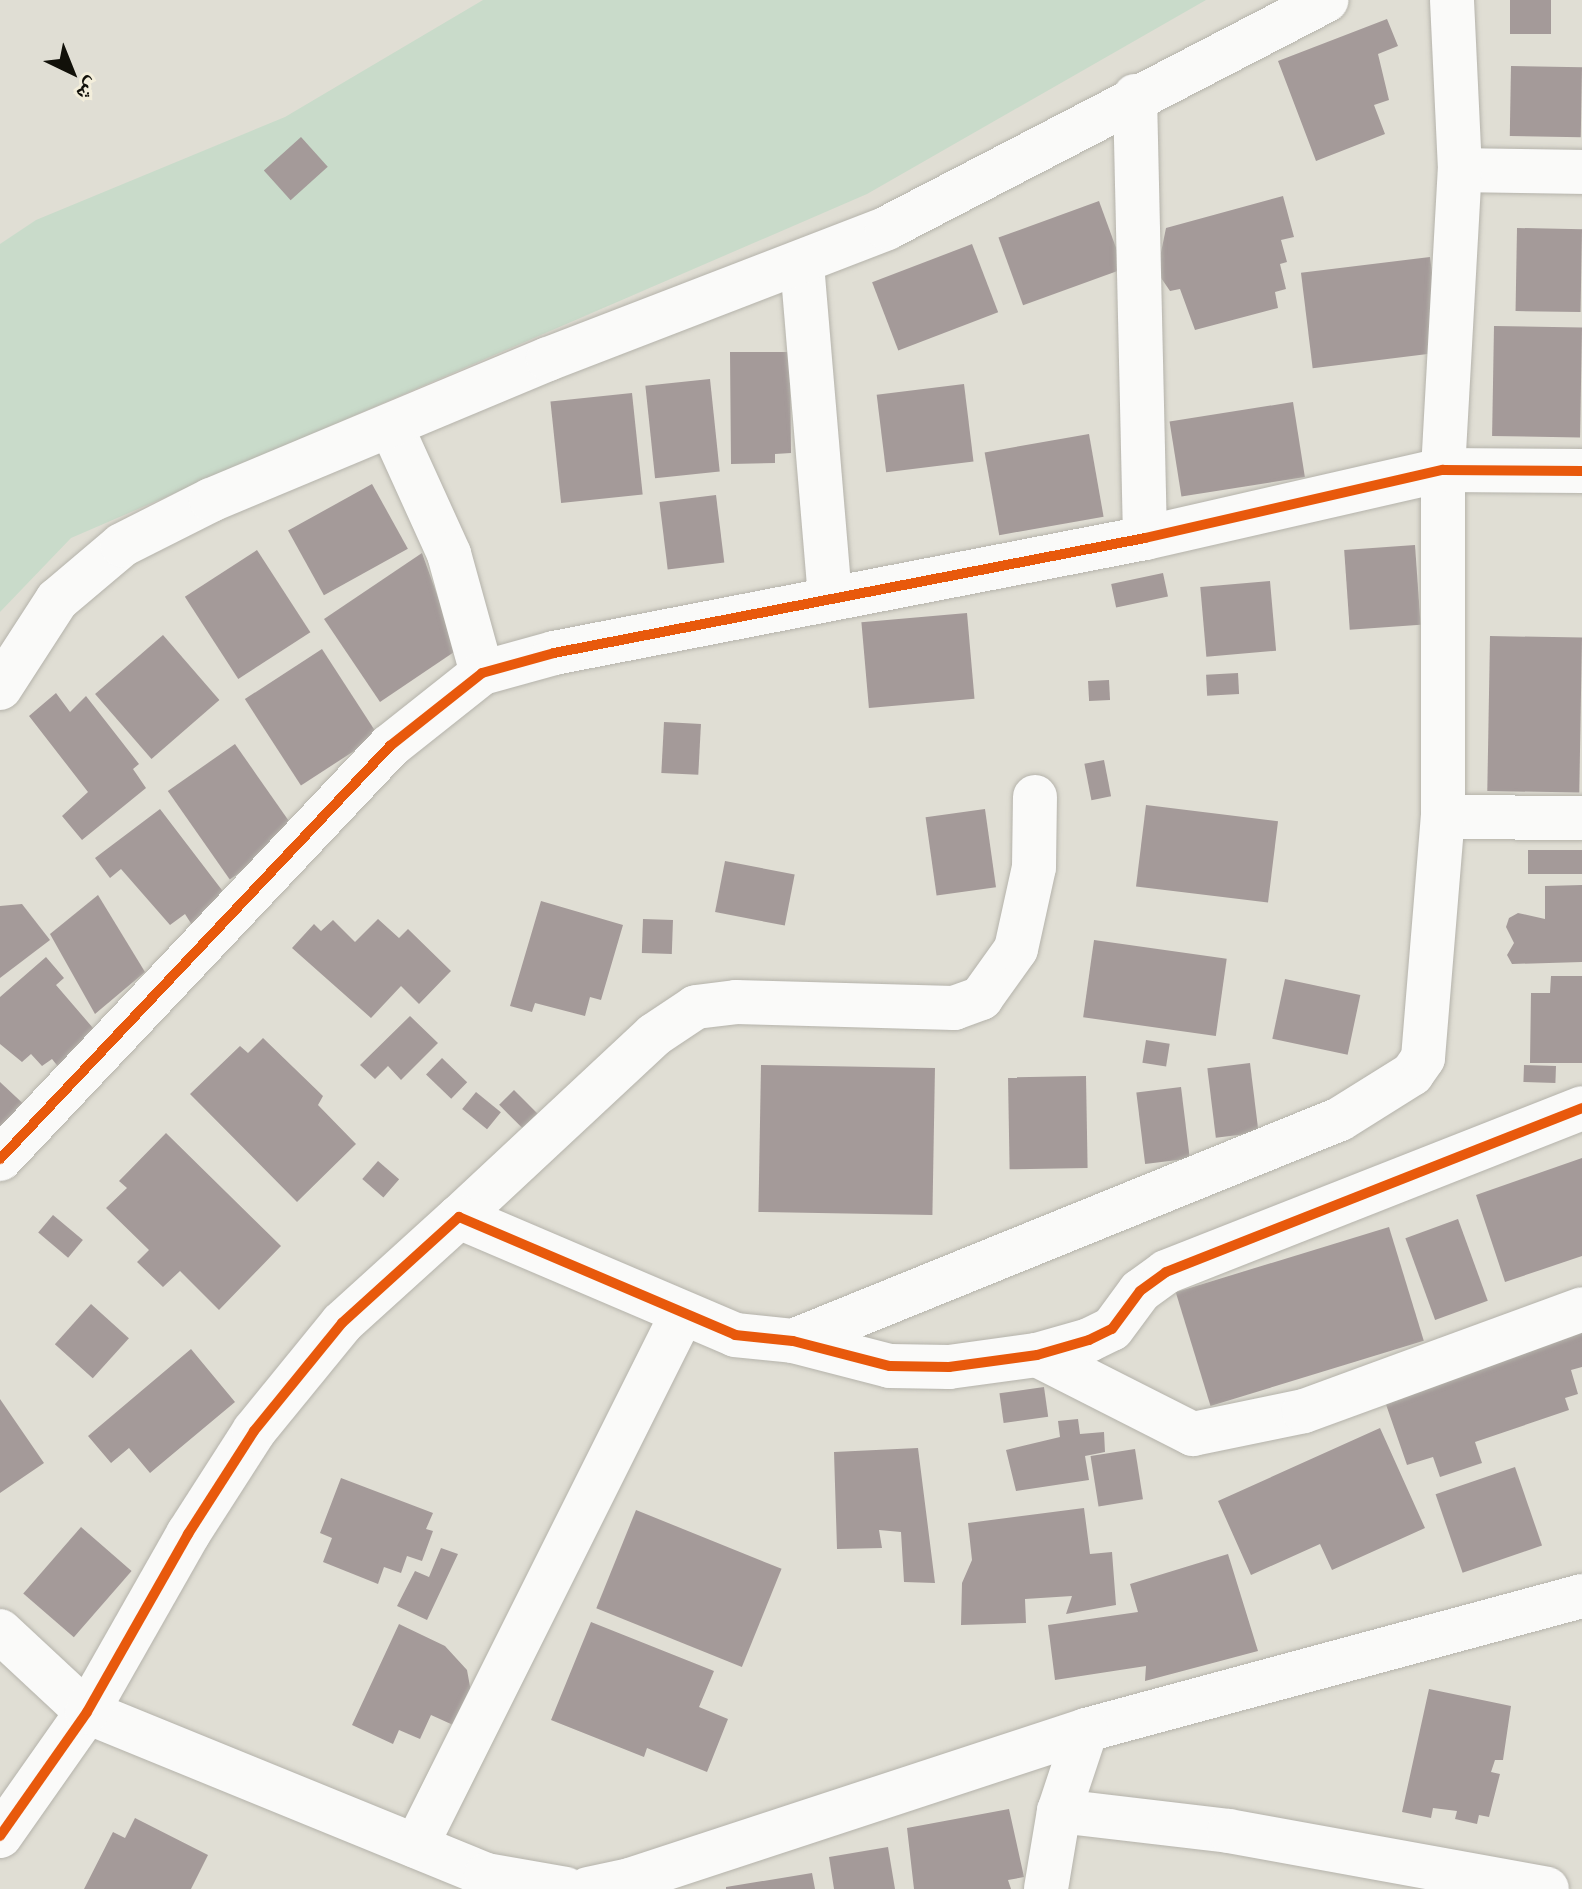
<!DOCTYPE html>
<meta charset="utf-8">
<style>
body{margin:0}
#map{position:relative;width:1582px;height:1889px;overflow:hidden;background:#e0ded4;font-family:"Times New Roman","Noto Naskh Arabic",serif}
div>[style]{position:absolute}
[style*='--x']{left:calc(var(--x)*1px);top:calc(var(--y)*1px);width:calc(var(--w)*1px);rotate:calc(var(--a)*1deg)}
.green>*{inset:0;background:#c9dbca}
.building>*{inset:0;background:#a49a99;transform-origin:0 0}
.roads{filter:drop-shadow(0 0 2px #b5b3ab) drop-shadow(0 0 2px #b5b3ab)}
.minor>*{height:44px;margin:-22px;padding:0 22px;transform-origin:22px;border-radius:22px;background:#fafaf9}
.cycleway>*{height:10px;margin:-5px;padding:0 5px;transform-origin:5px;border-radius:5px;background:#e8590c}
span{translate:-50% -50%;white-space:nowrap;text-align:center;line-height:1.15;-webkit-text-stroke:6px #f3eedb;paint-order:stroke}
.north{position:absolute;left:32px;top:32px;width:80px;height:80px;-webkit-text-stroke:6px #f3eedb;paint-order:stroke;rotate:137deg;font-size:22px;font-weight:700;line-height:32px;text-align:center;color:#111009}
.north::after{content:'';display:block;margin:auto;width:28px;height:36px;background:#111009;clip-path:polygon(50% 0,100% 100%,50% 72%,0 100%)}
</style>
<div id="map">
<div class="green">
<i style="clip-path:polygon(483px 0,1206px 0,867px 194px,71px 538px,0 612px,0 244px,36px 220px,285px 117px)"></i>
</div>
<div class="building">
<i style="left:1510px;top:0;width:41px;height:34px"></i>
<i style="clip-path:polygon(1387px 19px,1398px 46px,1378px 54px,1389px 100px,1374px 105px,1385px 134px,1316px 161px,1278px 61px)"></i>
<i style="left:1511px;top:66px;width:71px;height:70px;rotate:1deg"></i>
<i style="left:301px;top:137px;width:40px;height:50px;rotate:48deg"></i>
<i style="clip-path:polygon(1283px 196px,1294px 237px,1281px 240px,1287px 262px,1280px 264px,1286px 289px,1275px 292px,1278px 308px,1195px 330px,1180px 289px,1170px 291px,1157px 272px,1166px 228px)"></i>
<i style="left:1099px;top:201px;width:72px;height:107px;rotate:70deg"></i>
<i style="left:1517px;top:228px;width:65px;height:83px;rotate:1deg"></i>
<i style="left:972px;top:244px;width:73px;height:107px;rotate:69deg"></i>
<i style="left:1430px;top:257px;width:96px;height:130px;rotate:83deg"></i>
<i style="left:1494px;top:326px;width:88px;height:110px;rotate:1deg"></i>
<i style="clip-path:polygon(730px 352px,790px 352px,791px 453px,775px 454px,775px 463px,731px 464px)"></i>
<i style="left:710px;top:379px;width:93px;height:65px;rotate:84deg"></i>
<i style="left:964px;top:384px;width:78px;height:88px;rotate:83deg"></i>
<i style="left:632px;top:393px;width:102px;height:82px;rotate:84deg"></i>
<i style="left:1293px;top:402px;width:76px;height:125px;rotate:81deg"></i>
<i style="left:1089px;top:434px;width:84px;height:106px;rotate:80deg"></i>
<i style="left:372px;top:484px;width:74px;height:96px;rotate:61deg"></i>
<i style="left:716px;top:495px;width:68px;height:57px;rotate:83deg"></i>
<i style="left:1415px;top:545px;width:80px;height:71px;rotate:86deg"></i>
<i style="left:257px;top:550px;width:98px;height:86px;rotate:57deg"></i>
<i style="clip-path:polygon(422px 553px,457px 650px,380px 702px,324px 619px)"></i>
<i style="left:1163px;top:573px;width:24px;height:53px;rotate:78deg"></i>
<i style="left:1270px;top:581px;width:70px;height:70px;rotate:85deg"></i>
<i style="left:967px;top:613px;width:86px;height:106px;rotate:85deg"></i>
<i style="left:163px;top:635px;width:86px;height:90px;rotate:49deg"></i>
<i style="left:1490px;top:636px;width:92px;height:155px;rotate:1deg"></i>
<i style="left:322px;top:649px;width:103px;height:92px;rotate:57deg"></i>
<i style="left:1238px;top:673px;width:21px;height:32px;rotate:87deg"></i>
<i style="left:1109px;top:680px;width:20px;height:21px;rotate:87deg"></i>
<i style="clip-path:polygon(56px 693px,70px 712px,86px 696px,139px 764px,133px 769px,146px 788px,82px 840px,62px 816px,88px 792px,29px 716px)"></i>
<i style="left:664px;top:722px;width:37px;height:51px;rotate:3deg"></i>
<i style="left:235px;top:744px;width:108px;height:82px;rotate:55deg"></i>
<i style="left:1104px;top:760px;width:37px;height:20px;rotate:79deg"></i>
<i style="left:1146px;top:805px;width:133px;height:82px;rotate:7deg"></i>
<i style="clip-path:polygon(160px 809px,228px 898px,192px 925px,185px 914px,170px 925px,121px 869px,110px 878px,95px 858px)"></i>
<i style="left:985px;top:809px;width:79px;height:60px;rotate:82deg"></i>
<i style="left:1582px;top:850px;width:24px;height:54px;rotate:90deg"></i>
<i style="left:725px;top:861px;width:71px;height:52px;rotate:11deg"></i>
<i style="clip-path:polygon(1582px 885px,1582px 962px,1512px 964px,1507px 955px,1514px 943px,1506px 927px,1509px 918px,1518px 913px,1545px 919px,1545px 886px)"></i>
<i style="clip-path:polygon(98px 895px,145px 972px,95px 1014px,50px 934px)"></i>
<i style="clip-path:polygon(541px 901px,623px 925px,601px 1000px,590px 997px,585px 1016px,535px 1003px,532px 1012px,510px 1006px)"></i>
<i style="clip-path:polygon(22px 904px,50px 940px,0 978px,0 906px)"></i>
<i style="clip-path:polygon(378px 919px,399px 938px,408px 929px,451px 971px,419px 1004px,401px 986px,371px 1018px,292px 948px,314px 924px,321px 931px,333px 920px,355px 942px)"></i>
<i style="left:643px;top:919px;width:30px;height:34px;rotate:2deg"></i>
<i style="left:1094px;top:940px;width:134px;height:78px;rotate:8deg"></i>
<i style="clip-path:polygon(46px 957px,64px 978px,56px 985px,99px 1035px,60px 1069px,52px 1059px,42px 1066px,31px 1054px,22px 1062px,0 1044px,0 997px)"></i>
<i style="clip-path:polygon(1551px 976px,1582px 976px,1582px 1063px,1530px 1063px,1531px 993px,1550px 993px)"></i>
<i style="left:1285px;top:979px;width:77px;height:61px;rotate:12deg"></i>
<i style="clip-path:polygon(410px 1016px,438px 1043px,401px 1080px,388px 1066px,375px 1079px,360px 1065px)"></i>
<i style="clip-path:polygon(263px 1038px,323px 1096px,318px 1105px,356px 1144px,297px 1202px,190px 1094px,240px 1046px,248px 1053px)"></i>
<i style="left:1146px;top:1040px;width:24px;height:23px;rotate:9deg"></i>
<i style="left:442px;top:1058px;width:35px;height:23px;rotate:44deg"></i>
<i style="left:1250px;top:1063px;width:70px;height:43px;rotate:83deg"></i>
<i style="left:761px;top:1065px;width:174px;height:147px;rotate:1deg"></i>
<i style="left:1524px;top:1065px;width:32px;height:17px;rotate:2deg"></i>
<i style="left:1086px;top:1076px;width:92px;height:78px;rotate:89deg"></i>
<i style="clip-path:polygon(0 1082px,31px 1111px,0 1137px)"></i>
<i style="left:1181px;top:1087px;width:72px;height:45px;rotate:83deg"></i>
<i style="left:514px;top:1090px;width:42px;height:21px;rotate:45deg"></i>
<i style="left:476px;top:1092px;width:32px;height:22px;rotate:39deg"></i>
<i style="clip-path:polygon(166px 1133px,281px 1246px,219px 1310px,180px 1271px,163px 1287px,137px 1262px,149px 1250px,106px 1208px,127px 1188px,119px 1181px)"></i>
<i style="clip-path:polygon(1582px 1158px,1582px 1256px,1505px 1282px,1476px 1195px)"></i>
<i style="left:378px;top:1161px;width:28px;height:24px;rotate:41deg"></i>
<i style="left:53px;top:1215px;width:39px;height:23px;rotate:40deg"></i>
<i style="left:1458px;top:1219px;width:87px;height:56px;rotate:70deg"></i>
<i style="left:1389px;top:1227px;width:119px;height:223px;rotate:73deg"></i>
<i style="left:91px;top:1304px;width:51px;height:54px;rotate:42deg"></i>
<i style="clip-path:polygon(1582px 1325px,1582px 1367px,1571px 1370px,1578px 1394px,1565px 1398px,1569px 1410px,1475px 1442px,1482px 1463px,1440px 1477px,1433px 1457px,1407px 1465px,1382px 1393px)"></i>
<i style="clip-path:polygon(191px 1349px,235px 1402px,150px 1473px,129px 1448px,111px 1463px,88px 1436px)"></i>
<i style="left:1044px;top:1387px;width:30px;height:45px;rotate:82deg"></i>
<i style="clip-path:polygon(0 1399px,44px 1463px,0 1493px)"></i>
<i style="clip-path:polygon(1078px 1419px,1080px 1434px,1104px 1432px,1105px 1452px,1085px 1456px,1089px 1480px,1016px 1491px,1006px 1450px,1060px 1437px,1058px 1421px)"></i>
<i style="clip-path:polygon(1380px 1428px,1425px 1528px,1332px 1570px,1320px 1544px,1251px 1575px,1218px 1501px)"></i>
<i style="clip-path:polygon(918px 1448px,935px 1583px,904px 1582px,901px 1532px,879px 1530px,882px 1548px,837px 1549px,834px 1452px)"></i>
<i style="left:1135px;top:1449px;width:51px;height:45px;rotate:81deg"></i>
<i style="left:1515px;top:1467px;width:83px;height:84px;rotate:71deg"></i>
<i style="clip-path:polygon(341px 1478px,433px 1513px,426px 1529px,433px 1531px,422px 1561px,407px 1556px,401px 1573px,384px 1567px,378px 1584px,323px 1562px,332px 1538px,320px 1533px)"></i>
<i style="clip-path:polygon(1084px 1508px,1090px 1554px,1112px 1552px,1116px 1605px,1066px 1614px,1072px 1596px,1025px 1599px,1026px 1623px,961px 1625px,962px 1583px,972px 1560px,968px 1523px)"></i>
<i style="left:636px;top:1510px;width:157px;height:106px;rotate:22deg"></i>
<i style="left:81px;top:1527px;width:67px;height:88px;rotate:41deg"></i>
<i style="clip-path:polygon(441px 1548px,458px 1554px,427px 1620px,397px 1606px,415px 1571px,429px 1577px)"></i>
<i style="clip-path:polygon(1228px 1554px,1258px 1651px,1145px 1681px,1146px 1666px,1055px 1680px,1048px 1625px,1138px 1612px,1130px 1584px)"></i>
<i style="clip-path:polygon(591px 1622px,714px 1671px,699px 1707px,728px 1719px,707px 1772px,647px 1748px,644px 1757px,551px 1720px)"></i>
<i style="clip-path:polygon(399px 1624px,445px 1646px,467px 1670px,473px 1703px,462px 1729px,431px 1715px,420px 1739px,399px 1730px,393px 1744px,352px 1725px)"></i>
<i style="clip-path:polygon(1429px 1689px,1511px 1706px,1503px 1760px,1495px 1760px,1491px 1772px,1500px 1774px,1489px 1817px,1479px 1815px,1477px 1824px,1455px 1819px,1457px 1811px,1433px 1808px,1431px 1818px,1402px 1812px)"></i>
<i style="clip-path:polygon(1009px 1809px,1024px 1877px,1008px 1880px,1011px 1889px,914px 1889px,907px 1828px)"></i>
<i style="clip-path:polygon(135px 1818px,208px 1855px,191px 1889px,84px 1889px,113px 1832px,125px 1838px)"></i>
<i style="clip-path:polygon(888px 1847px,895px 1889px,834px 1889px,829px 1857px)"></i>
<i style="clip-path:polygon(812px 1873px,815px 1889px,726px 1889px,726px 1887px)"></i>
</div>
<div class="roads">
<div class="minor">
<i style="--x:1135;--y:96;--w:442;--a:88.7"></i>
<i style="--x:1460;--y:170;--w:122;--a:0.9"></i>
<i style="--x:802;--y:264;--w:334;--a:85.2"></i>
<i style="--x:391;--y:426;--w:141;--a:65.6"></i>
<i style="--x:449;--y:554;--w:123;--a:74.5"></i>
<i style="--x:0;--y:688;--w:105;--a:-57.1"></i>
<i style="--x:57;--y:600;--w:85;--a:-40.2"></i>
<i style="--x:122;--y:545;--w:100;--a:-26.8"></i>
<i style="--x:211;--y:500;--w:365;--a:-22.7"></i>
<i style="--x:548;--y:359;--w:363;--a:-21.1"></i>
<i style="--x:887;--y:228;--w:495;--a:-27.4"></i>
<i style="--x:1443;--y:817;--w:139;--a:0.4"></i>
<i style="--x:0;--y:1159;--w:568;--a:-46.64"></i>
<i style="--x:390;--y:746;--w:117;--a:-38.4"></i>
<i style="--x:482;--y:673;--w:75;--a:-15.5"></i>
<i style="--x:554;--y:653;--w:602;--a:-11.01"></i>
<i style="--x:1145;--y:538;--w:306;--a:-12.9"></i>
<i style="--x:1443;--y:470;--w:139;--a:0.4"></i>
<i style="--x:459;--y:1217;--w:267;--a:-43"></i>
<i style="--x:654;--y:1035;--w:50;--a:-33.7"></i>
<i style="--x:696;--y:1007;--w:40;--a:-7.1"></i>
<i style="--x:736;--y:1002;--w:218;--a:1.6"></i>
<i style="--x:954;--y:1008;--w:29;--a:-20"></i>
<i style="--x:981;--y:998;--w:60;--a:-54.5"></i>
<i style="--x:1016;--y:949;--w:84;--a:-77.6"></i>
<i style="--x:1034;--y:867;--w:70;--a:-89.2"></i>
<i style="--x:793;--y:1341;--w:590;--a:-22.09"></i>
<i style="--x:1340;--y:1119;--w:85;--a:-32"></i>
<i style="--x:1412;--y:1074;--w:19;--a:-55"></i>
<i style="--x:1423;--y:1058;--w:242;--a:-85.3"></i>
<i style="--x:1443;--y:817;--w:347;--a:-90"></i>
<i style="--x:1443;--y:470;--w:300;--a:-86.8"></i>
<i style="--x:1460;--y:170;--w:170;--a:-92.7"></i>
<i style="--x:1037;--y:1355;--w:175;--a:26.9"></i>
<i style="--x:1193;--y:1434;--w:113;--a:-11.7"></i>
<i style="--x:1304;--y:1411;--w:296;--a:-20.1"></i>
<i style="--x:0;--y:1631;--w:119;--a:43"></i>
<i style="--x:87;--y:1712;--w:431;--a:22.2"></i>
<i style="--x:486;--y:1875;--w:81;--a:9.9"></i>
<i style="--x:1086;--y:1730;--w:514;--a:-15.12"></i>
<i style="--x:1059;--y:1811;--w:171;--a:6.7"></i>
<i style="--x:1229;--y:1831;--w:323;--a:10.3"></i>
<i style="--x:0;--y:1836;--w:151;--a:-54.9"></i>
<i style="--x:87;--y:1712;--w:205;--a:-60.4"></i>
<i style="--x:188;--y:1534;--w:122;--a:-57.3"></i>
<i style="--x:254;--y:1431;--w:139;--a:-50.8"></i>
<i style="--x:342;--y:1323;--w:158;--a:-42.2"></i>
<i style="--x:459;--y:1217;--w:300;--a:23.1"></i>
<i style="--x:735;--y:1335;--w:58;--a:5.9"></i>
<i style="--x:793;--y:1341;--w:100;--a:14.5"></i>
<i style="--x:890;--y:1366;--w:59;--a:1"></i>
<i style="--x:949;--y:1367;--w:89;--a:-7.8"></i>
<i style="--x:1037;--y:1355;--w:54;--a:-16.1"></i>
<i style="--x:1089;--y:1340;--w:25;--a:-26"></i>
<i style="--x:1112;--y:1329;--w:47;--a:-53.6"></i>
<i style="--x:1140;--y:1291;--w:32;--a:-36"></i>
<i style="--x:1166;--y:1272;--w:447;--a:-21.5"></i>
<i style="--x:416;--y:1846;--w:593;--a:-63.43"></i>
<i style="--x:588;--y:1889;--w:43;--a:-12.1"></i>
<i style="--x:630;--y:1880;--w:480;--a:-18.2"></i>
<i style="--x:1086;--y:1730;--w:85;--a:108.4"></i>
<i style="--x:1059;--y:1811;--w:79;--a:99.5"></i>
</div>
</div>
<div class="cycleway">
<i style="--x:0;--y:1159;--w:568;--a:-46.64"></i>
<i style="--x:390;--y:746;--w:117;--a:-38.4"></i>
<i style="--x:482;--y:673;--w:75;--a:-15.5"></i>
<i style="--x:554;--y:653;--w:602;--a:-11.01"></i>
<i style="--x:1145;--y:538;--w:306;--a:-12.9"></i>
<i style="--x:1443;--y:470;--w:139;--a:0.4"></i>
<i style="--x:0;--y:1836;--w:151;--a:-54.9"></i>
<i style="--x:87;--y:1712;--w:205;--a:-60.4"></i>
<i style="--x:188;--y:1534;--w:122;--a:-57.3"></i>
<i style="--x:254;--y:1431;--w:139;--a:-50.8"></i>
<i style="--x:342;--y:1323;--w:158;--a:-42.2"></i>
<i style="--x:459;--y:1217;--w:300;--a:23.1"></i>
<i style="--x:735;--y:1335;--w:58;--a:5.9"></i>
<i style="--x:793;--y:1341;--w:100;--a:14.5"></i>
<i style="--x:890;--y:1366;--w:59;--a:1"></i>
<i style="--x:949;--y:1367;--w:89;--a:-7.8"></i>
<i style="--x:1037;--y:1355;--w:54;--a:-16.1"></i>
<i style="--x:1089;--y:1340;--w:25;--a:-26"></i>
<i style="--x:1112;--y:1329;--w:47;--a:-53.6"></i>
<i style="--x:1140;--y:1291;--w:32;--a:-36"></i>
<i style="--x:1166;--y:1272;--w:447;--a:-21.5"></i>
</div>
<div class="north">ش</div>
</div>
